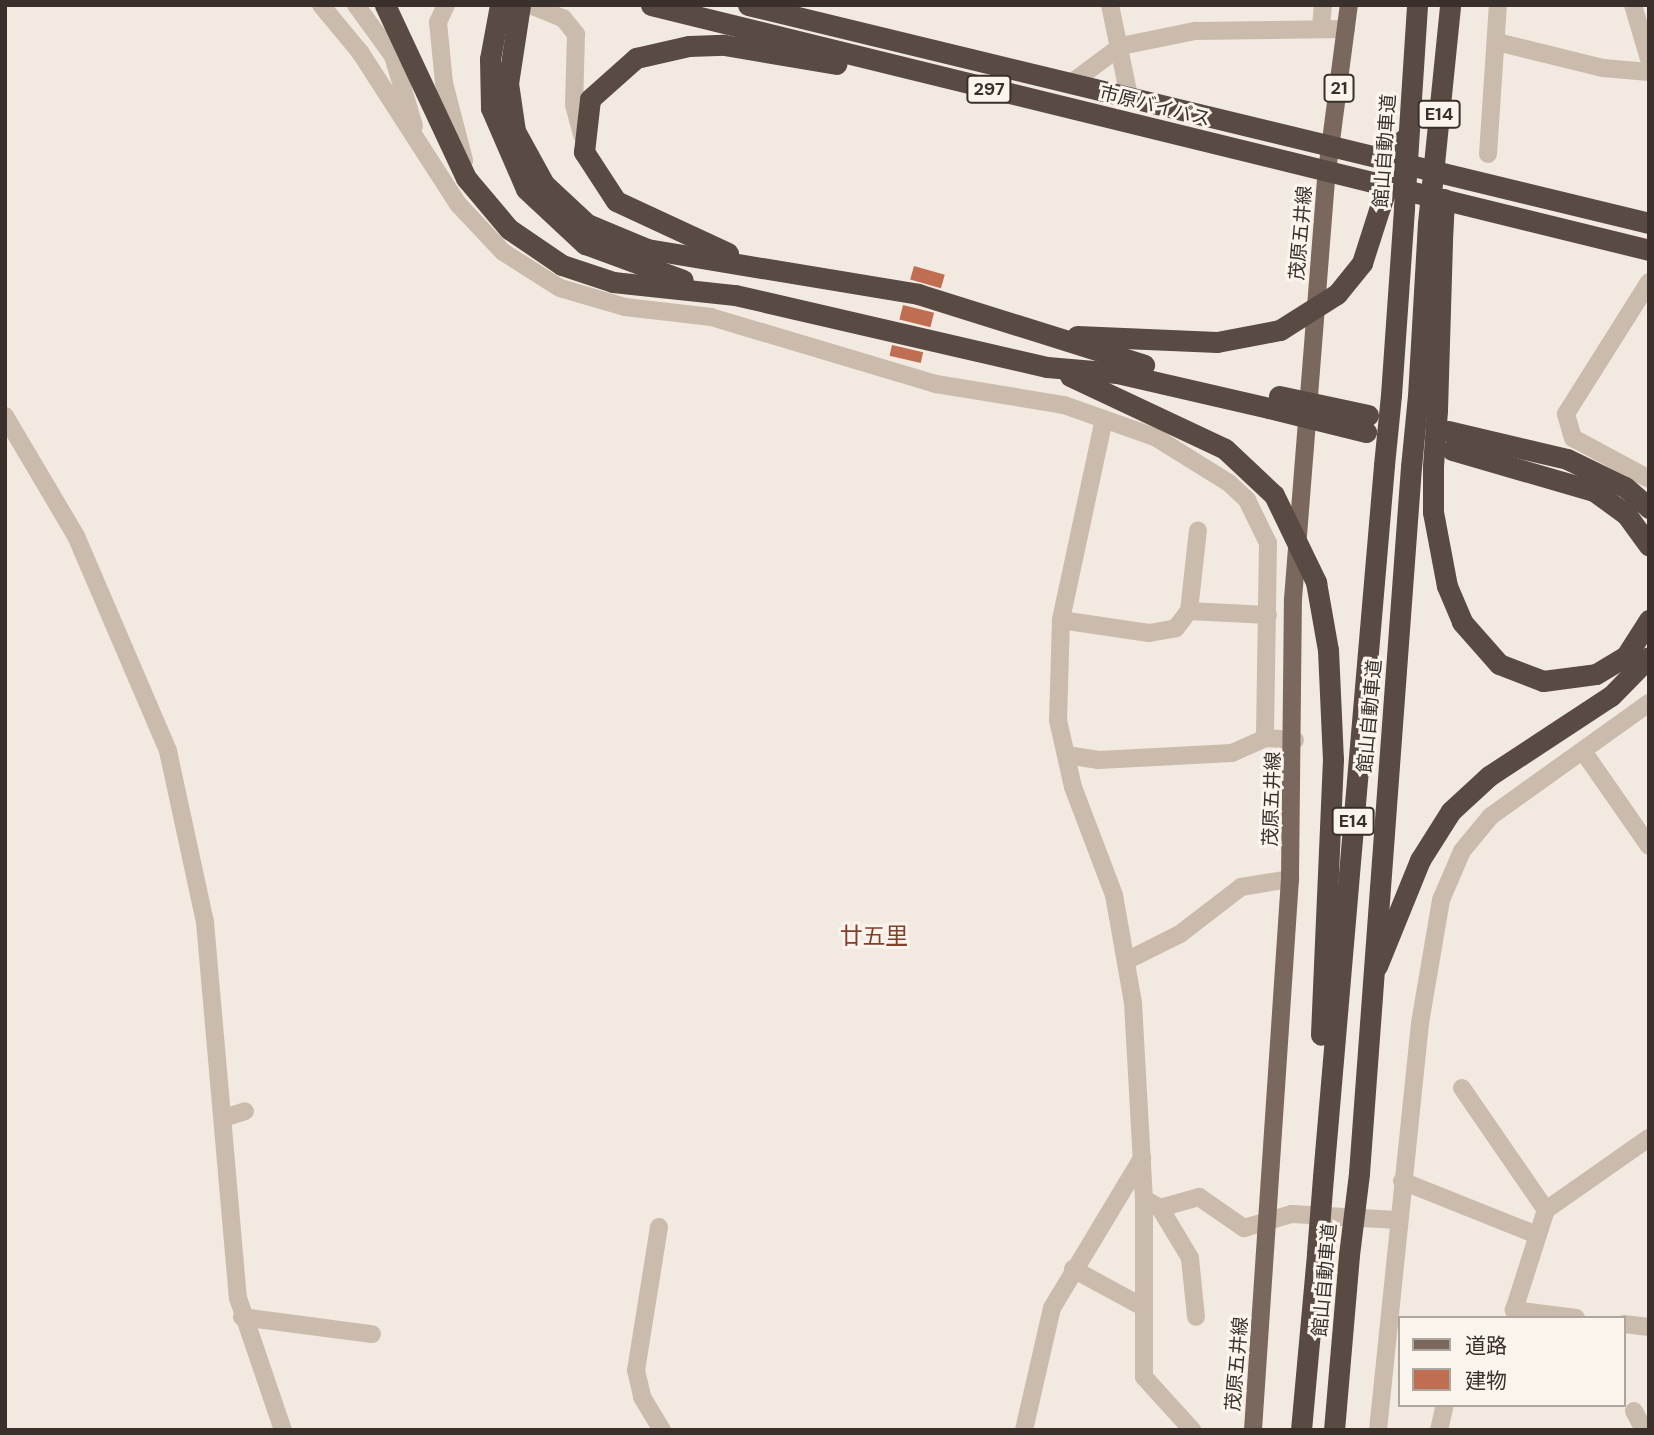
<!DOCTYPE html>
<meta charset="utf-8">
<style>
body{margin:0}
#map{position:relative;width:1654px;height:1435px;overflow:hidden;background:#f2eae1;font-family:"DM Sans","Noto Sans JP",sans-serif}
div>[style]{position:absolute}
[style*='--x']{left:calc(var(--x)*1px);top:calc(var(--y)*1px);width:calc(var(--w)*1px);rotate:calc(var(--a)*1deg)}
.building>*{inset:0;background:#bf6e52;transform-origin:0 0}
.minor>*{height:18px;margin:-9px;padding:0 9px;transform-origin:9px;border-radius:9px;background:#cabbad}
.major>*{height:18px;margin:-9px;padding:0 9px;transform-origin:9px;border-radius:9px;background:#7a675d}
.highway>*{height:21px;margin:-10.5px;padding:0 10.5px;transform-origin:10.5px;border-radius:10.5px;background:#594a43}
.highway-bridge>*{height:21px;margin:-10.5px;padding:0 10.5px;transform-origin:10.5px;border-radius:10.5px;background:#594a43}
span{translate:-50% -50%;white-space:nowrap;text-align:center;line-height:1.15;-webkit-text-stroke:6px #faf4ed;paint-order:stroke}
.shield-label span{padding:2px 5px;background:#faf4ed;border:2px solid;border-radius:5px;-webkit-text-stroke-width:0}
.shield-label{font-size:18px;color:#39302b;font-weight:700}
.street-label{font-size:19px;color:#39302b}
.quarter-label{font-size:23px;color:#834029}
.frame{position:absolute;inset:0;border:7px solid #39302b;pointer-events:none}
.legend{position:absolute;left:1398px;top:1316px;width:228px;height:91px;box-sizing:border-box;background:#faf4ed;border:2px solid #ada69f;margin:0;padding:9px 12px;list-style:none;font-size:21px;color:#39302b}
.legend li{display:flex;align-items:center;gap:14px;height:35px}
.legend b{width:35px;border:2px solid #ada69f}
</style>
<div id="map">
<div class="building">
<i style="left:914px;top:266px;width:32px;height:14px;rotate:16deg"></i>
<i style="left:903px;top:305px;width:32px;height:15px;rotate:14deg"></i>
<i style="left:892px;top:345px;width:32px;height:11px;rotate:13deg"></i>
</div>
<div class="minor">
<i style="--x:321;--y:5;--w:61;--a:50.3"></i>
<i style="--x:360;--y:52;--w:181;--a:57.2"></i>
<i style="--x:458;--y:204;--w:66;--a:46.8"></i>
<i style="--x:503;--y:252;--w:67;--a:32.3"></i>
<i style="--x:560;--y:288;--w:68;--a:16.3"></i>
<i style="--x:625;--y:307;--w:87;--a:6.6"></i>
<i style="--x:711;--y:317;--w:235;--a:16.6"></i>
<i style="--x:936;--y:384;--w:130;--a:9.3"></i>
<i style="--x:1064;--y:405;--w:96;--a:19.4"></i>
<i style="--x:1155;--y:437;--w:87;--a:31.9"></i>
<i style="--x:1229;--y:483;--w:25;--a:43"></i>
<i style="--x:1247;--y:500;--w:48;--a:64"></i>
<i style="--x:1268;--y:543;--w:195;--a:90.9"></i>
<i style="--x:356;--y:5;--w:63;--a:54"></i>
<i style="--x:393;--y:56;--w:73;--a:73.3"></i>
<i style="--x:446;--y:5;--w:19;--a:115"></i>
<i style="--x:438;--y:22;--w:61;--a:84.4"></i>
<i style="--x:444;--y:83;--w:80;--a:75.4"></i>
<i style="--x:530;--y:5;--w:35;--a:22"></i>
<i style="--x:563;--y:18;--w:21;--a:51"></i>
<i style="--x:576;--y:34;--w:71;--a:91.6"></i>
<i style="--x:574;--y:105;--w:31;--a:75"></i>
<i style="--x:1110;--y:5;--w:93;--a:78.2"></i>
<i style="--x:1633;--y:5;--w:56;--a:73.5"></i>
<i style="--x:1321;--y:27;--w:22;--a:-85"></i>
<i style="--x:1497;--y:42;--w:109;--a:13.8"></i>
<i style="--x:1603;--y:68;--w:46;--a:5"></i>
<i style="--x:1070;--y:84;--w:64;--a:-36.7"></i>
<i style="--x:1121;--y:46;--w:76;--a:-11.5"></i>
<i style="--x:1195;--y:31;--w:151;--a:-0.8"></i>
<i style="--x:1488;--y:154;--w:149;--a:-86.2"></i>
<i style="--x:1649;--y:282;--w:156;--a:122.2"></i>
<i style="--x:1566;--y:414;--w:25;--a:74"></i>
<i style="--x:1573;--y:438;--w:86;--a:28.3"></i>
<i style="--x:5;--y:416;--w:139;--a:59.4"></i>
<i style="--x:76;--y:536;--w:234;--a:66.8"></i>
<i style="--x:168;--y:751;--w:175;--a:77.8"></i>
<i style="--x:205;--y:922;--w:377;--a:85"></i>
<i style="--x:238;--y:1298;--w:139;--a:71.2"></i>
<i style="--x:1104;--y:419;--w:206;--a:102.1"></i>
<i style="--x:1061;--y:620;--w:100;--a:91.7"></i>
<i style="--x:1058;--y:720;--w:69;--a:77.4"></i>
<i style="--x:1073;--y:787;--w:116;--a:69.2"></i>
<i style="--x:1114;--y:895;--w:110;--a:80"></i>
<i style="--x:1133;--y:1003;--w:196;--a:86.8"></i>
<i style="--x:1144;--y:1199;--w:18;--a:29"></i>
<i style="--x:1160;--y:1208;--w:41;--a:-15.8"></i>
<i style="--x:1199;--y:1197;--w:55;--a:34.6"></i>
<i style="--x:1244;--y:1228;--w:50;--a:-16.3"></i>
<i style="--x:1292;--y:1214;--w:105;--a:3.3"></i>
<i style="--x:1189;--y:611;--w:79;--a:2.9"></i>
<i style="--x:1061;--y:620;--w:89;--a:8.4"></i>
<i style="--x:1149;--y:633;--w:27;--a:-10"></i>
<i style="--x:1176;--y:628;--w:21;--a:-53"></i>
<i style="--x:1189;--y:611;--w:81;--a:-83.7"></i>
<i style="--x:1585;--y:754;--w:112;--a:55.2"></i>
<i style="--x:1067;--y:755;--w:32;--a:9"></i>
<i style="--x:1099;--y:760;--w:133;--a:-3"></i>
<i style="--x:1232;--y:753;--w:36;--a:-24"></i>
<i style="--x:1265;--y:738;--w:30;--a:4"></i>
<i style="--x:1126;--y:961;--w:60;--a:-26.6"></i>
<i style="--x:1180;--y:934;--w:77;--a:-37.6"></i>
<i style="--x:1241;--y:887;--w:50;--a:-9.3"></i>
<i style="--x:1462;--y:1088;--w:148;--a:55.5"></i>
<i style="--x:224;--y:1118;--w:22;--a:-18"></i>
<i style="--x:1402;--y:1181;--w:145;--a:21.8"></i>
<i style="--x:1144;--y:1199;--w:178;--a:90"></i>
<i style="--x:1144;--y:1377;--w:72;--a:47.8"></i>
<i style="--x:1160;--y:1208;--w:58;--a:59"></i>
<i style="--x:1190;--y:1258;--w:59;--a:84.2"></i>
<i style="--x:659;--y:1227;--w:145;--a:99.1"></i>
<i style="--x:636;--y:1370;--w:28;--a:77"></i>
<i style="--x:642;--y:1397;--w:39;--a:59"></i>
<i style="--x:1073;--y:1269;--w:80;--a:28.5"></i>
<i style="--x:242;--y:1317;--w:131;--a:7.5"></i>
<i style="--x:1576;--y:1318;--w:63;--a:-172.6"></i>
<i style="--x:1514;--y:1310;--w:105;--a:-72.3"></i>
<i style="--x:1546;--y:1210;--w:126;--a:-35"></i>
<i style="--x:1624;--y:1324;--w:25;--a:7"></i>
<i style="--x:1634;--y:1411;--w:21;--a:62"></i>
<i style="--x:1024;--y:1430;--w:125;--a:-77.1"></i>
<i style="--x:1052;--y:1308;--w:175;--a:-59"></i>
<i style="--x:1378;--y:1430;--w:409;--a:-84.1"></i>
<i style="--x:1420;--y:1023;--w:125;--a:-80.3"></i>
<i style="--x:1441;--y:900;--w:53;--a:-66.8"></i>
<i style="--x:1462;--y:851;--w:45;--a:-50.4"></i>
<i style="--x:1491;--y:816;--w:194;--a:-35.6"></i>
<i style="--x:1439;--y:1430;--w:26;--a:-77"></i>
</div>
<div class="major">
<i style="--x:1253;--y:1430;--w:552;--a:-86.16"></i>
<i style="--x:1290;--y:879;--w:280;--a:-89.4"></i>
<i style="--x:1293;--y:599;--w:429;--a:-85.5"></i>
<i style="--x:1327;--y:171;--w:167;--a:-82.5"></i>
</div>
<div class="highway">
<i style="--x:385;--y:5;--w:191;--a:64.9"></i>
<i style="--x:466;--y:178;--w:67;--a:49.9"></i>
<i style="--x:509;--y:229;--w:64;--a:34.2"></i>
<i style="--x:562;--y:265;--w:54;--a:18.4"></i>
<i style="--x:613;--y:282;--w:123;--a:6.1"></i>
<i style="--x:735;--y:295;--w:320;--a:13"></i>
<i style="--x:1047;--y:367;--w:70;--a:4.9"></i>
<i style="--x:1117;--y:373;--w:156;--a:13"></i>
<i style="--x:500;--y:5;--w:55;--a:100.5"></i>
<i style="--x:490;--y:59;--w:49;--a:88.8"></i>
<i style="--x:491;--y:108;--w:88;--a:66.6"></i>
<i style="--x:526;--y:189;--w:81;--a:43"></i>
<i style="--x:585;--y:244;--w:104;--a:20.2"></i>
<i style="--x:520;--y:5;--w:79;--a:98.7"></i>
<i style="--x:508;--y:83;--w:49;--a:81.7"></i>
<i style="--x:515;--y:131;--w:60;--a:61.3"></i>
<i style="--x:544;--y:184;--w:59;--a:42.9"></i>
<i style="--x:587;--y:224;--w:65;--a:22.6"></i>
<i style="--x:647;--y:249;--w:275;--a:9.4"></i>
<i style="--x:918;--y:294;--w:237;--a:17.4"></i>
<i style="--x:651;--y:5;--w:1028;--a:13.79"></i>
<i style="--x:748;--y:5;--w:927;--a:13.6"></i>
<i style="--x:728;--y:253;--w:123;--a:-155.1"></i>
<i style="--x:616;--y:201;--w:59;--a:-123.1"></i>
<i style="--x:584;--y:152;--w:53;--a:-83.5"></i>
<i style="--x:590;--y:99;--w:62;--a:-41.7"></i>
<i style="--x:636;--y:58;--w:54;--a:-12.8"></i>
<i style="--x:689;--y:46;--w:35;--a:-2"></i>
<i style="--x:724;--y:45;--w:114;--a:9.6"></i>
<i style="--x:1337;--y:294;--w:40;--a:-51"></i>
<i style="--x:1362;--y:263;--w:59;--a:-72.2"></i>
<i style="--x:1077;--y:336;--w:140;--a:2.5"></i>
<i style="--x:1217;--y:342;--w:64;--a:-10.8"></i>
<i style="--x:1070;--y:376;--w:171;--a:25.2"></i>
<i style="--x:1225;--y:449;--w:67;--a:43.2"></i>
<i style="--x:1391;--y:395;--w:188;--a:-86"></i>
<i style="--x:1418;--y:396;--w:173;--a:-86.7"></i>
<i style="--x:1437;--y:410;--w:170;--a:-88.3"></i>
<i style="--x:1448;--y:431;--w:122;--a:13.2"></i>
<i style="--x:1567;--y:459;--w:64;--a:25.8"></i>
<i style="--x:1625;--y:487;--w:32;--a:41"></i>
<i style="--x:1452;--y:450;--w:148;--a:16.1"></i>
<i style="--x:1594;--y:491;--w:39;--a:36"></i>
<i style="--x:1626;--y:514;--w:39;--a:54"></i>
<i style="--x:1433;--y:466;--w:46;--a:90"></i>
<i style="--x:1433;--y:512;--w:75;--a:79.3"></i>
<i style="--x:1447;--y:586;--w:39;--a:67"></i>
<i style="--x:1462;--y:622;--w:56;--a:48.6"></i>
<i style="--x:1499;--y:664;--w:47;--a:21.1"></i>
<i style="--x:1543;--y:681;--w:53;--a:-7.5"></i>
<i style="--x:1596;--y:674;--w:35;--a:-31"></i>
<i style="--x:1626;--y:656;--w:43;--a:-57.4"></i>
<i style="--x:1316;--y:582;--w:69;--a:80"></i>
<i style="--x:1328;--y:650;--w:109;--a:87.4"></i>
<i style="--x:1333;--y:759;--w:276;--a:92.5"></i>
<i style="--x:1377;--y:966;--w:114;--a:-67.9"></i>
<i style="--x:1420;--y:860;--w:58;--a:-57.7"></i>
<i style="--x:1451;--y:811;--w:52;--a:-42.6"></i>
<i style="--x:1489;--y:776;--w:146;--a:-33.3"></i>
<i style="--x:1611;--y:696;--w:54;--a:-45.7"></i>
<i style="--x:1359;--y:1173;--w:708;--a:-85.79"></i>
<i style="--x:1323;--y:1177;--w:715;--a:-85.1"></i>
<i style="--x:1301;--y:1430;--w:178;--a:-84.8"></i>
<i style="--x:1334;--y:1430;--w:176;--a:-85.1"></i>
</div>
<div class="highway-bridge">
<i style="--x:1380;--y:207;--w:71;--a:-71.1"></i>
<i style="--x:1404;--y:207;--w:202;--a:-86.3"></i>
<i style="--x:1428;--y:223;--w:219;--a:-84.2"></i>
<i style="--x:1442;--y:240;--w:41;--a:-87.2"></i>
<i style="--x:1280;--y:330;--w:67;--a:-32.3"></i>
<i style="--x:1279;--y:396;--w:91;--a:12.1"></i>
<i style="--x:1269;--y:408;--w:100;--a:13.9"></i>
<i style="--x:1384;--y:465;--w:70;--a:-84.3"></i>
<i style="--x:1433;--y:466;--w:56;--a:-85.9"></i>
<i style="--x:1411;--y:467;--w:71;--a:-84.4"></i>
<i style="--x:1274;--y:495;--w:97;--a:64.2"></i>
<i style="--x:1317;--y:1253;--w:76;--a:-85.5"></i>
<i style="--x:1349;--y:1255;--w:83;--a:-83"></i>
</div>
<div class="shield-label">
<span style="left:1339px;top:88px">21</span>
<span style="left:989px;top:89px">297</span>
<span style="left:1439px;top:114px">E14</span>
<span style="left:1353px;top:821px">E14</span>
</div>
<div class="street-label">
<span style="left:1155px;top:106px;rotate:14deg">市原バイパス</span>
<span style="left:1385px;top:151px;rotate:-86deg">館山自動車道</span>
<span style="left:1301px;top:233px;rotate:-85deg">茂原五井線</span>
<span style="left:1370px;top:716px;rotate:-85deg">館山自動車道</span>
<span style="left:1272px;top:799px;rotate:-88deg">茂原五井線</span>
<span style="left:1325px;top:1280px;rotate:-85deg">館山自動車道</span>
<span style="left:1237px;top:1364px;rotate:-85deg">茂原五井線</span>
</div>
<div class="quarter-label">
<span style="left:874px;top:936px">廿五里</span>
</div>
<div class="frame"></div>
<ul class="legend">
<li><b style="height:9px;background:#7a675d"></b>道路</li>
<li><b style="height:19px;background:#bf6e52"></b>建物</li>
</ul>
</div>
